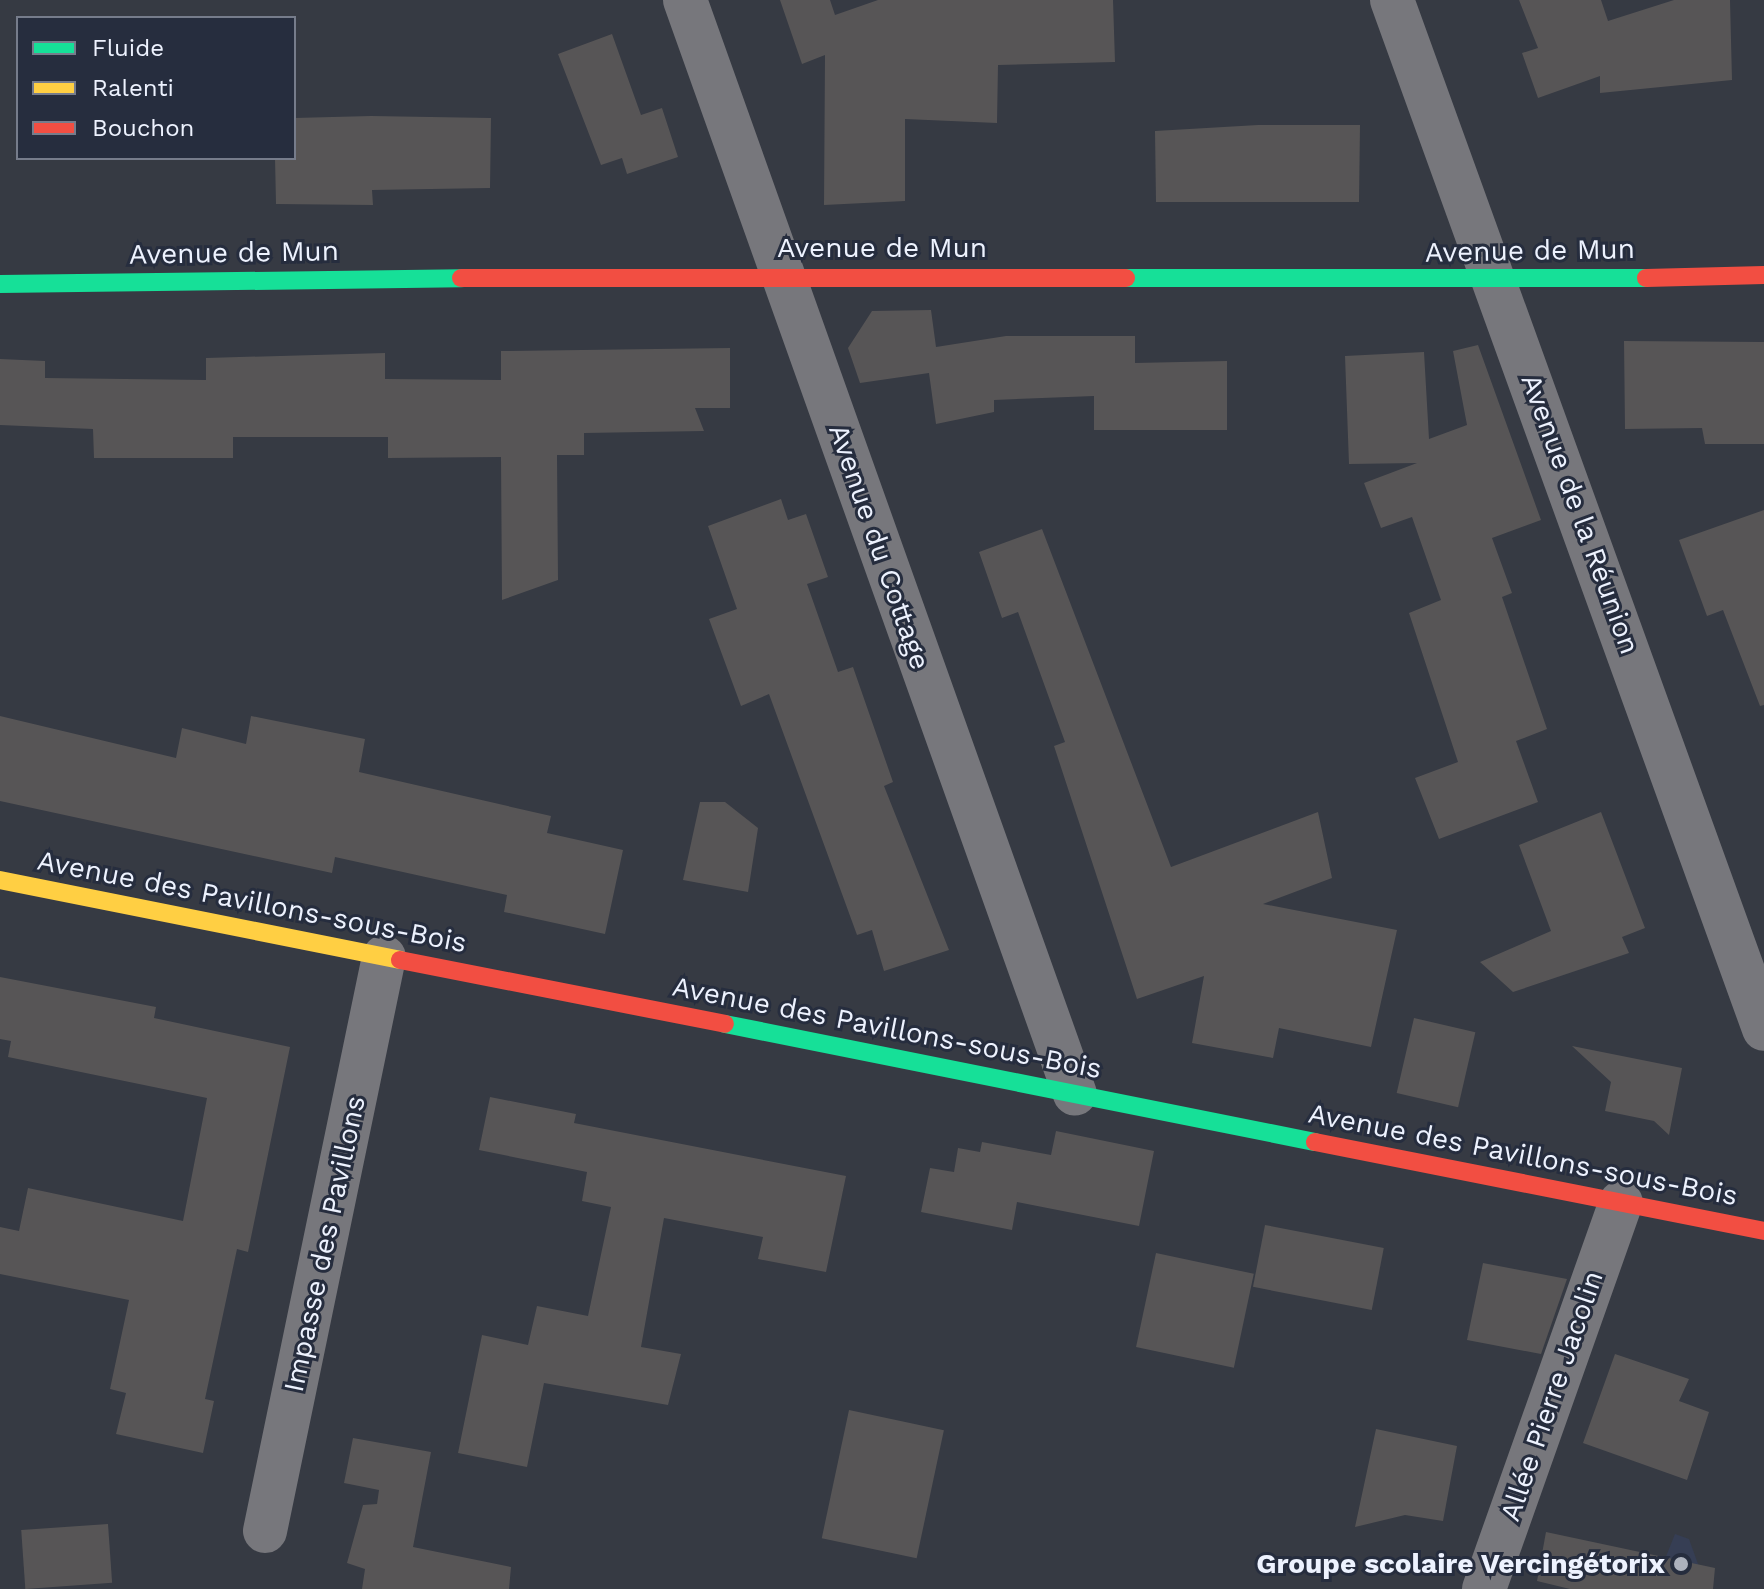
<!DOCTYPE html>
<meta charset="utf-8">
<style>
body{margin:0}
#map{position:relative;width:1764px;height:1589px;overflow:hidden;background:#363a43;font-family:"Work Sans",sans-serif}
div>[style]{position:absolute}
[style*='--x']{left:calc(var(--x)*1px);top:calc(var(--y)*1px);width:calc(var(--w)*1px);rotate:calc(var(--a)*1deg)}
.built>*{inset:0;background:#363e54}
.building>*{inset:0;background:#575556;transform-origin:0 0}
.street>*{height:44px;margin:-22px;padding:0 22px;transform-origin:22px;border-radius:22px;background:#77777c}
.fast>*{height:18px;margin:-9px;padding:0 9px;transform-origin:9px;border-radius:9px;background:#16e098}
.slow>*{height:18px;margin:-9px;padding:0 9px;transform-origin:9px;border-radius:9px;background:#ffcf43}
.jam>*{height:18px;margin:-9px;padding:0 9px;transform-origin:9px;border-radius:9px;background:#f24e42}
.dots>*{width:22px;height:22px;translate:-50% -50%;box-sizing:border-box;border:4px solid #262d3e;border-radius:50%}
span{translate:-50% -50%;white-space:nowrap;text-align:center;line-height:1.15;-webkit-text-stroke:6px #262d3e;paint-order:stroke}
.street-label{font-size:28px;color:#edf2fe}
.poi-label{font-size:28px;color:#edf2fe;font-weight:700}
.right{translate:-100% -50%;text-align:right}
.legend{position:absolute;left:16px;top:16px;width:280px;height:144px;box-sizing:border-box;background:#262d3e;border:2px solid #767c8b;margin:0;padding:10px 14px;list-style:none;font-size:24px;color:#edf2fe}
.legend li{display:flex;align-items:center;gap:16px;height:40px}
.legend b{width:40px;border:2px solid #767c8b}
</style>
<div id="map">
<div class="built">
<i style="clip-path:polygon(1675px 1534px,1689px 1539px,1707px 1589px,1653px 1589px)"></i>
</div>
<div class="building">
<i style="clip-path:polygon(780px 0,830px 0,835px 15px,878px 0,1113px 0,1115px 62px,998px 65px,997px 123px,905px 119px,905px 201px,824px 205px,825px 55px,802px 64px)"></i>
<i style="clip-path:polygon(1519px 0,1601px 0,1608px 21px,1674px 0,1730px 0,1732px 80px,1600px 93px,1600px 76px,1538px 98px,1522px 53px,1538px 48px)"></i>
<i style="clip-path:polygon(612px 34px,641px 115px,662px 108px,678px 157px,627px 174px,622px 158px,601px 165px,558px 54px)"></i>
<i style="clip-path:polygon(371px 116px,491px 118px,490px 188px,372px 190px,373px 205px,276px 204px,275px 158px,294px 158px,294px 118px)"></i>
<i style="clip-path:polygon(1258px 125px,1360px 125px,1359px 202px,1156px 202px,1155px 131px)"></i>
<i style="clip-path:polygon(931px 310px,936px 347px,1006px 336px,1135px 336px,1135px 363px,1227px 361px,1227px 430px,1094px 430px,1094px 396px,994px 400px,994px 412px,936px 424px,929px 373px,860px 383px,848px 348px,872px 311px)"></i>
<i style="clip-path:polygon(1624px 341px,1764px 342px,1764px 444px,1705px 444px,1702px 428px,1625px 429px)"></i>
<i style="clip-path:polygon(1478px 345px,1541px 520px,1492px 538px,1512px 593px,1502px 597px,1547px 729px,1516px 741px,1538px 802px,1439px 839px,1415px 778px,1458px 762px,1409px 613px,1441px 600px,1412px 517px,1381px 528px,1364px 483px,1417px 463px,1349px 464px,1345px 356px,1424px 352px,1429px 439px,1467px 425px,1453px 351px)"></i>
<i style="clip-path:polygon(730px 348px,730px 408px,695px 408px,704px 431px,584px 433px,584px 455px,557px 455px,558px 580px,502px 600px,501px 457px,388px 458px,388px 437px,233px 437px,233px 458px,94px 458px,93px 429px,0 425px,0 359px,45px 361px,45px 378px,206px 380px,206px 358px,385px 353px,385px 379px,501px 380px,501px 351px)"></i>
<i style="clip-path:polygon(781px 499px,788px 520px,806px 514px,828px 577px,807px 584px,838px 672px,853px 667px,893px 782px,884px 786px,949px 950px,884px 971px,872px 930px,857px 935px,769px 694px,741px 706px,709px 619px,737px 609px,708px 526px)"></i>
<i style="clip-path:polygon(1764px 510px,1764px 705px,1760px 706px,1723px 610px,1707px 616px,1679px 540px)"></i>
<i style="clip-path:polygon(1042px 529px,1171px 867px,1318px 812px,1332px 878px,1263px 904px,1397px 930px,1371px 1047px,1279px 1028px,1273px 1058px,1192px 1043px,1204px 976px,1137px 999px,1054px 746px,1065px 742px,1018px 612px,1002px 618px,979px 552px)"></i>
<i style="clip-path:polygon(0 716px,176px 758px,182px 728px,246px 744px,251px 716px,365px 739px,359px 772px,551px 816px,547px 833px,623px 850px,605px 934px,504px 912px,507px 895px,335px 857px,332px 873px,0 801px)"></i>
<i style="clip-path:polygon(700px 802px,725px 802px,758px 828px,748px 892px,683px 880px)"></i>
<i style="clip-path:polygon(1601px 812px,1645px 928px,1622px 937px,1629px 953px,1513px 992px,1480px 962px,1551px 931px,1519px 845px)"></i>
<i style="clip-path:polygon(0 977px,156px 1007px,154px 1018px,290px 1047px,248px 1252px,237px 1249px,205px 1399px,214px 1401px,203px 1453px,116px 1434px,126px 1393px,110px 1389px,129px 1300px,0 1274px,0 1227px,19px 1231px,28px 1188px,183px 1221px,207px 1098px,8px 1057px,11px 1041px,0 1039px)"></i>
<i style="left:1414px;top:1018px;width:63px;height:77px;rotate:13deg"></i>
<i style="clip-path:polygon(1572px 1046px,1682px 1068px,1669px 1135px,1654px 1121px,1605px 1111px,1611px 1082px)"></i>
<i style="clip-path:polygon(490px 1097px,576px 1114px,574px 1123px,846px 1176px,826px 1272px,758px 1259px,763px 1237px,664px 1218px,641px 1347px,681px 1354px,668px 1405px,544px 1383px,527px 1467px,458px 1453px,482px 1335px,528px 1345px,537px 1306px,588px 1316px,611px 1207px,582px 1201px,587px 1172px,479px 1150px)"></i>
<i style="clip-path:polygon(1056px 1131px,1154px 1151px,1139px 1226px,1017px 1202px,1012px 1230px,921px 1212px,930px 1168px,954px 1172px,958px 1148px,980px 1152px,982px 1142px,1051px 1155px)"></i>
<i style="left:1265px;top:1225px;width:121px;height:63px;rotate:11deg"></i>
<i style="left:1156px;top:1253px;width:100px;height:96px;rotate:12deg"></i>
<i style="clip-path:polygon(1483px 1263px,1567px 1279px,1541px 1354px,1467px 1340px)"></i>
<i style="clip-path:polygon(1615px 1354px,1689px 1379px,1679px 1401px,1709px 1412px,1687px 1480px,1583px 1443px)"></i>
<i style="left:849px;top:1410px;width:97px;height:131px;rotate:12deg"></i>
<i style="clip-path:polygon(1376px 1429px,1457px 1446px,1443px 1521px,1405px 1515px,1355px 1527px)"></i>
<i style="clip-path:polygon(353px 1438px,431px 1452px,413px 1547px,511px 1567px,509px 1589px,362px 1589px,365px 1569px,347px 1563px,363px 1505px,377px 1504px,379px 1490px,344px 1483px)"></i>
<i style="left:108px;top:1524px;width:59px;height:87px;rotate:86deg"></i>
<i style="clip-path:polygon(1546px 1532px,1715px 1568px,1713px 1589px,1570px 1589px,1537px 1581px)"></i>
</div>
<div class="street">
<i style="--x:685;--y:0;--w:1161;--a:70.38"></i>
<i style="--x:1392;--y:0;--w:1094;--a:70.12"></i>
<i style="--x:265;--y:1531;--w:586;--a:-78.29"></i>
<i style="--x:1484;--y:1589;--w:410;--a:-70.5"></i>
</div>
<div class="fast">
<i style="--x:1126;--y:278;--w:520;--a:0"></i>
<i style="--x:0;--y:284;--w:461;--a:-0.7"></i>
<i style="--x:725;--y:1024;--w:602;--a:11.31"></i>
</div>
<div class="slow">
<i style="--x:0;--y:880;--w:408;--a:11.3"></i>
</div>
<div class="jam">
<i style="--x:461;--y:278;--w:665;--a:0"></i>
<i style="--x:1646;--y:278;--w:118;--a:-1.5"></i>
<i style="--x:400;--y:960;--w:331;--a:11.1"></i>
<i style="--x:1315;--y:1142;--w:458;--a:11.2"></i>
</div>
<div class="dots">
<i style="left:1681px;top:1564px;background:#adb2bd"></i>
</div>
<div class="street-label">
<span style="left:882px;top:248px">Avenue de Mun</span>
<span style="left:1530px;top:251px;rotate:-1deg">Avenue de Mun</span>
<span style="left:234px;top:253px;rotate:-1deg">Avenue de Mun</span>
<span style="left:1580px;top:514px;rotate:70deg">Avenue de la Réunion</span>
<span style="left:879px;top:547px;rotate:71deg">Avenue du Cottage</span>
<span style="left:252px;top:902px;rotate:11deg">Avenue des Pavillons-sous-Bois</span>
<span style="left:887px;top:1028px;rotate:11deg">Avenue des Pavillons-sous-Bois</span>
<span style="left:1523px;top:1155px;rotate:11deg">Avenue des Pavillons-sous-Bois</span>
<span style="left:325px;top:1244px;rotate:-78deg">Impasse des Pavillons</span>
<span style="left:1552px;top:1396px;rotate:-71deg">Allée Pierre Jacolin</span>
</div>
<div class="poi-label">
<span class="right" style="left:1665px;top:1564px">Groupe scolaire Vercingétorix</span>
</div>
<ul class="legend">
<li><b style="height:10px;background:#16e098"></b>Fluide</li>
<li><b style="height:10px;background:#ffcf43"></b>Ralenti</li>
<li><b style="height:10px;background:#f24e42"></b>Bouchon</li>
</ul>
</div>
